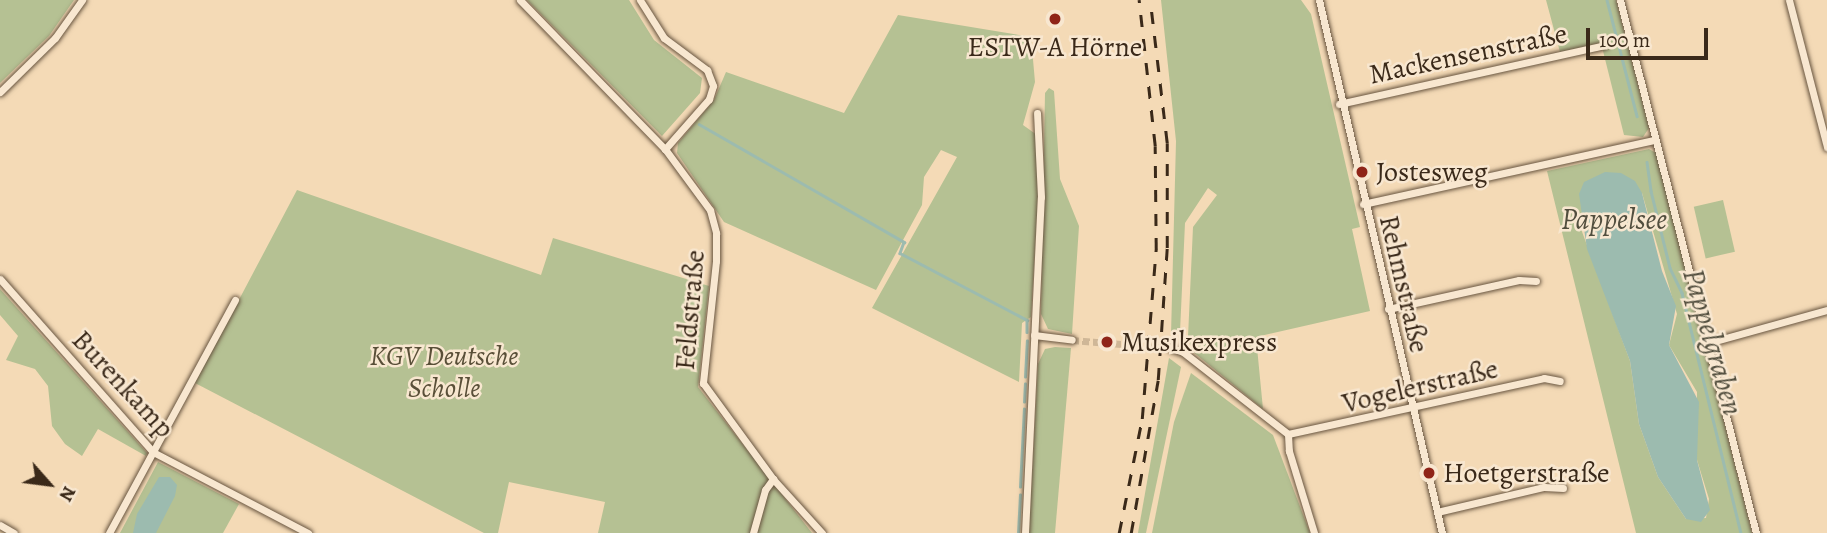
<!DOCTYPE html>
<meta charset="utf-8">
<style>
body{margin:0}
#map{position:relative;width:1827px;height:533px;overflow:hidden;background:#f4dab6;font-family:Alegreya,serif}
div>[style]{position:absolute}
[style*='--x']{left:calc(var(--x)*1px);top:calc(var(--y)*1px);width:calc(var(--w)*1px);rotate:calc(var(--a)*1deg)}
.green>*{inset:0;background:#b5c193;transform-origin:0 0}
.water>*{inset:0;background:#9cbbaf}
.stream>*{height:2.5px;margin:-1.25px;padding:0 1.25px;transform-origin:1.25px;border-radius:1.25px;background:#9cbbaf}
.street-tunnel>*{height:7px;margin-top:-3.5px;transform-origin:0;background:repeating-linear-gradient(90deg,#cfb797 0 7px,transparent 0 10.5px)}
.roads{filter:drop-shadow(0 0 2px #685540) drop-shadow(0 0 2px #685540)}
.street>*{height:7px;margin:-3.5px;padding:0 3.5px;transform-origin:3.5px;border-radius:3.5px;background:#f8e7d0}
.rail>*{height:2.5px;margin-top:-1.25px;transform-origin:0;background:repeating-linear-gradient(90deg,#3a2919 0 12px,transparent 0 24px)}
.dots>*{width:19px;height:19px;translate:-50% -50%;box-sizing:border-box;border:4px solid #f8e7d0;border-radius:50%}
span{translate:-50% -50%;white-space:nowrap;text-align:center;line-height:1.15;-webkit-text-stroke:5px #f8e7d0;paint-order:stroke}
.poi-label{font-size:28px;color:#3a2919}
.left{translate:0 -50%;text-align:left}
.street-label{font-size:28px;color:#3a2919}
.park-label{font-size:28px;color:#594f38;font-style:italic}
.water-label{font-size:30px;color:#524e3e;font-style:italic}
.north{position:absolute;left:14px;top:449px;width:70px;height:70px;-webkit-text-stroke:5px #f8e7d0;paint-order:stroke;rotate:118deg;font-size:19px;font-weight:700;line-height:28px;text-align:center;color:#3a2919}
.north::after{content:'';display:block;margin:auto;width:24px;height:32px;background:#3a2919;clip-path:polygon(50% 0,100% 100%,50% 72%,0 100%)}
.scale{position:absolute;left:1586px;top:28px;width:122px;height:32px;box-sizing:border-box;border:4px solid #3a2919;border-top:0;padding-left:9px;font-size:21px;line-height:24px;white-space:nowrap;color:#3a2919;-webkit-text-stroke:5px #f8e7d0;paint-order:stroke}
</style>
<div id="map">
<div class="green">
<i style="clip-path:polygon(0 0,74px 0,49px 36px,0 83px)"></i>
<i style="clip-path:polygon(527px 0,629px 0,654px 40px,702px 78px,700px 93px,662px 136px)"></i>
<i style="clip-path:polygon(1161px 0,1301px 0,1311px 14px,1360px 227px,1352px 229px,1370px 311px,1256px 337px,1263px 409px,1192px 351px,1188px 337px,1193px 227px,1217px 195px,1208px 188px,1185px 223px,1180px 332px,1171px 335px,1176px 141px)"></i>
<i style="clip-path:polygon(1546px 0,1616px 0,1649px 128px,1643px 137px,1624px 135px,1601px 43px,1560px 52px)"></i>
<i style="clip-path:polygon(898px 15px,1031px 37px,1035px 82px,1023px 125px,1037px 135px,1038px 197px,1031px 317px,1022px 323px,1019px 382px,872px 308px,957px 157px,941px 150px,924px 177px,922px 205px,876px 290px,724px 222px,677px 153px,678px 143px,714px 100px,726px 72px,844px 113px)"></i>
<i style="clip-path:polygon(1049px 88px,1054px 91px,1060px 179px,1079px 226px,1072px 334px,1048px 329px,1041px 314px,1045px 93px)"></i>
<i style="clip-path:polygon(evenodd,1649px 149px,1656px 153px,1752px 533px,1636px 533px,1547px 171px,1649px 149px,1642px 193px,1677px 314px,1669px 345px,1697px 392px,1697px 460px,1709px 499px,1706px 518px,1686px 519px,1658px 477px,1639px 424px,1630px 361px,1581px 229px,1642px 193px)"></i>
<i style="clip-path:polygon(297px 190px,541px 275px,553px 238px,709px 286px,698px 387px,812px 533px,598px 533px,605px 502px,509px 482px,498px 533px,484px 533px,195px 383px)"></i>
<i style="left:1723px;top:200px;width:53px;height:30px;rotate:77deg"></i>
<i style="clip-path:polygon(0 289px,147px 453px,146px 456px,98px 429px,82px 456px,65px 444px,52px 426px,48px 386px,35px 369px,6px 360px,18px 336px,0 315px)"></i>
<i style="clip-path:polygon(1055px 347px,1071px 348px,1055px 533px,1029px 533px,1038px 364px,1045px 349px)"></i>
<i style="clip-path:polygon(1169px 358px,1181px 367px,1146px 533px,1138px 533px)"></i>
<i style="clip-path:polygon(1191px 373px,1273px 435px,1310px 533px,1152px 533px,1174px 422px)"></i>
<i style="clip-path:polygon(158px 462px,239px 504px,223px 533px,120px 533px)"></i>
</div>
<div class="water">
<i style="clip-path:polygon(1605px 172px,1621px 173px,1635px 181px,1642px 193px,1662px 271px,1676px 306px,1669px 345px,1699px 402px,1697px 460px,1710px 510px,1701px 522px,1686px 519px,1658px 477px,1639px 424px,1630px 361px,1587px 249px,1579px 194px,1584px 182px)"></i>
<i style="clip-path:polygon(159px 477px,170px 477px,177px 485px,175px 496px,156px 533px,133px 533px,137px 514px)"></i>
</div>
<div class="stream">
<i style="--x:1607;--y:0;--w:120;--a:75.5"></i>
<i style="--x:699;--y:124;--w:237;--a:29.9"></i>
<i style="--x:904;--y:242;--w:12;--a:110"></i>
<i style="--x:900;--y:253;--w:144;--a:27.8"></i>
<i style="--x:1027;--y:320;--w:12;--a:90"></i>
<i style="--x:1647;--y:162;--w:29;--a:82"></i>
<i style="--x:1651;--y:191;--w:79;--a:76.1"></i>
<i style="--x:1670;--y:268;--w:28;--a:64"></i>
<i style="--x:1682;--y:293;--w:247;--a:76.2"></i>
<i style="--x:1025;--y:377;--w:36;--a:-87"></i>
<i style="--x:1024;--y:402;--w:18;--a:-87"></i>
<i style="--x:1020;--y:487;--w:78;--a:-87.1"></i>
<i style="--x:1018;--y:533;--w:38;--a:-87"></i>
</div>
<div class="street-tunnel">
<i style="--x:1072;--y:340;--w:99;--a:4.6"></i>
</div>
<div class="roads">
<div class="street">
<i style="--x:520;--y:0;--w:208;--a:45.8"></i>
<i style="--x:665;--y:149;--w:76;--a:53.6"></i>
<i style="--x:710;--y:210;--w:24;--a:75"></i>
<i style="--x:716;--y:233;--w:28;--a:90"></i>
<i style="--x:716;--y:261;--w:123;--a:96.1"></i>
<i style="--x:703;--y:383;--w:119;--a:53.9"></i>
<i style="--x:773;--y:479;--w:73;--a:47.8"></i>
<i style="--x:640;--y:0;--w:45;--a:57.7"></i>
<i style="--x:664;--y:38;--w:54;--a:36.7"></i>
<i style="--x:707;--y:70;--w:17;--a:69"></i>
<i style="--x:713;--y:86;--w:14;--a:107"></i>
<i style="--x:709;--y:99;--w:67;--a:131.3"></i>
<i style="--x:1319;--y:0;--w:547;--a:77.01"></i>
<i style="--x:1620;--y:0;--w:550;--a:75.69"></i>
<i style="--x:1789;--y:0;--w:152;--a:75.5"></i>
<i style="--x:0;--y:92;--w:77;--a:-44.5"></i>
<i style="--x:55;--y:38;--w:47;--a:-54.6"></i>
<i style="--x:1339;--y:104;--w:272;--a:-12.5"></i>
<i style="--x:1363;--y:204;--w:299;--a:-12.4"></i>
<i style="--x:0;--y:279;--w:231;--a:48.5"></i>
<i style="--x:153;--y:452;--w:175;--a:27.6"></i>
<i style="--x:1388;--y:309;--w:134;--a:-12.5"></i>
<i style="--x:1519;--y:280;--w:17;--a:3"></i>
<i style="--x:1034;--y:335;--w:38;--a:7"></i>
<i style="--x:1708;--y:343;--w:123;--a:-15.5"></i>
<i style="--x:1171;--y:348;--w:13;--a:18"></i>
<i style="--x:1183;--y:352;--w:133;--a:38"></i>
<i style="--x:1288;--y:434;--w:17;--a:87"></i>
<i style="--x:1289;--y:451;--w:86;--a:73"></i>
<i style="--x:1288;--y:434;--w:262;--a:-12.3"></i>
<i style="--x:1544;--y:378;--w:16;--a:11"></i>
<i style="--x:1437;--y:512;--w:110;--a:-13.2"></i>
<i style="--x:1544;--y:487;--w:19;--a:3"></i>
<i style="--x:0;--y:525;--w:16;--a:30"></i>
<i style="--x:109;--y:533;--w:265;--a:-61.6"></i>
<i style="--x:753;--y:533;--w:45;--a:-74.4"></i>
<i style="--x:765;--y:490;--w:14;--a:-54"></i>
<i style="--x:1025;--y:533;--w:336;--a:-87.3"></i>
<i style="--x:1041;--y:197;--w:84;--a:-92.7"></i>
</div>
</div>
<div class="rail">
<i style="--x:1119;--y:533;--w:116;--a:-78.6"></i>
<i style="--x:1142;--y:419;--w:170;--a:-85.3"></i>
<i style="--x:1156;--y:250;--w:104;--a:-90.6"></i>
<i style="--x:1155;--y:146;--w:147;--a:-96.3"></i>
<i style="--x:1131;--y:533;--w:155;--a:-80"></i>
<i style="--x:1158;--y:380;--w:132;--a:-86.1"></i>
<i style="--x:1167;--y:248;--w:105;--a:-90"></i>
<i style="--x:1167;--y:143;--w:144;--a:-96.8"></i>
</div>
<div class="dots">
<i style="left:1055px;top:19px;background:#8f2418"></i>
<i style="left:1362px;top:172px;background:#8f2418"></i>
<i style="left:1107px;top:342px;background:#8f2418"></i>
<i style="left:1429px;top:473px;background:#8f2418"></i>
</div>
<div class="poi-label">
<span style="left:1055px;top:47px">ESTW-A Hörne</span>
<span class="left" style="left:1376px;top:172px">Jostesweg</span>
<span class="left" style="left:1121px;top:342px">Musikexpress</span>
<span class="left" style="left:1443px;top:473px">Hoetgerstraße</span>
</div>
<div class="street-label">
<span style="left:1468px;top:54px;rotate:-12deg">Mackensenstraße</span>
<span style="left:1404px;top:284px;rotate:77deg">Rehmstraße</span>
<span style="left:690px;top:310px;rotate:-85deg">Feldstraße</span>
<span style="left:123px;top:384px;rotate:47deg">Burenkamp</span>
<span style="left:1420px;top:386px;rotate:-13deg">Vogelerstraße</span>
</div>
<div class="park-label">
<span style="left:444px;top:372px">KGV Deutsche<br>Scholle</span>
</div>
<div class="water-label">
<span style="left:1614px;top:219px">Pappelsee</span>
<span style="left:1713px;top:342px;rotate:74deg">Pappelgraben</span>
</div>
<div class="north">N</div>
<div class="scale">100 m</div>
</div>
